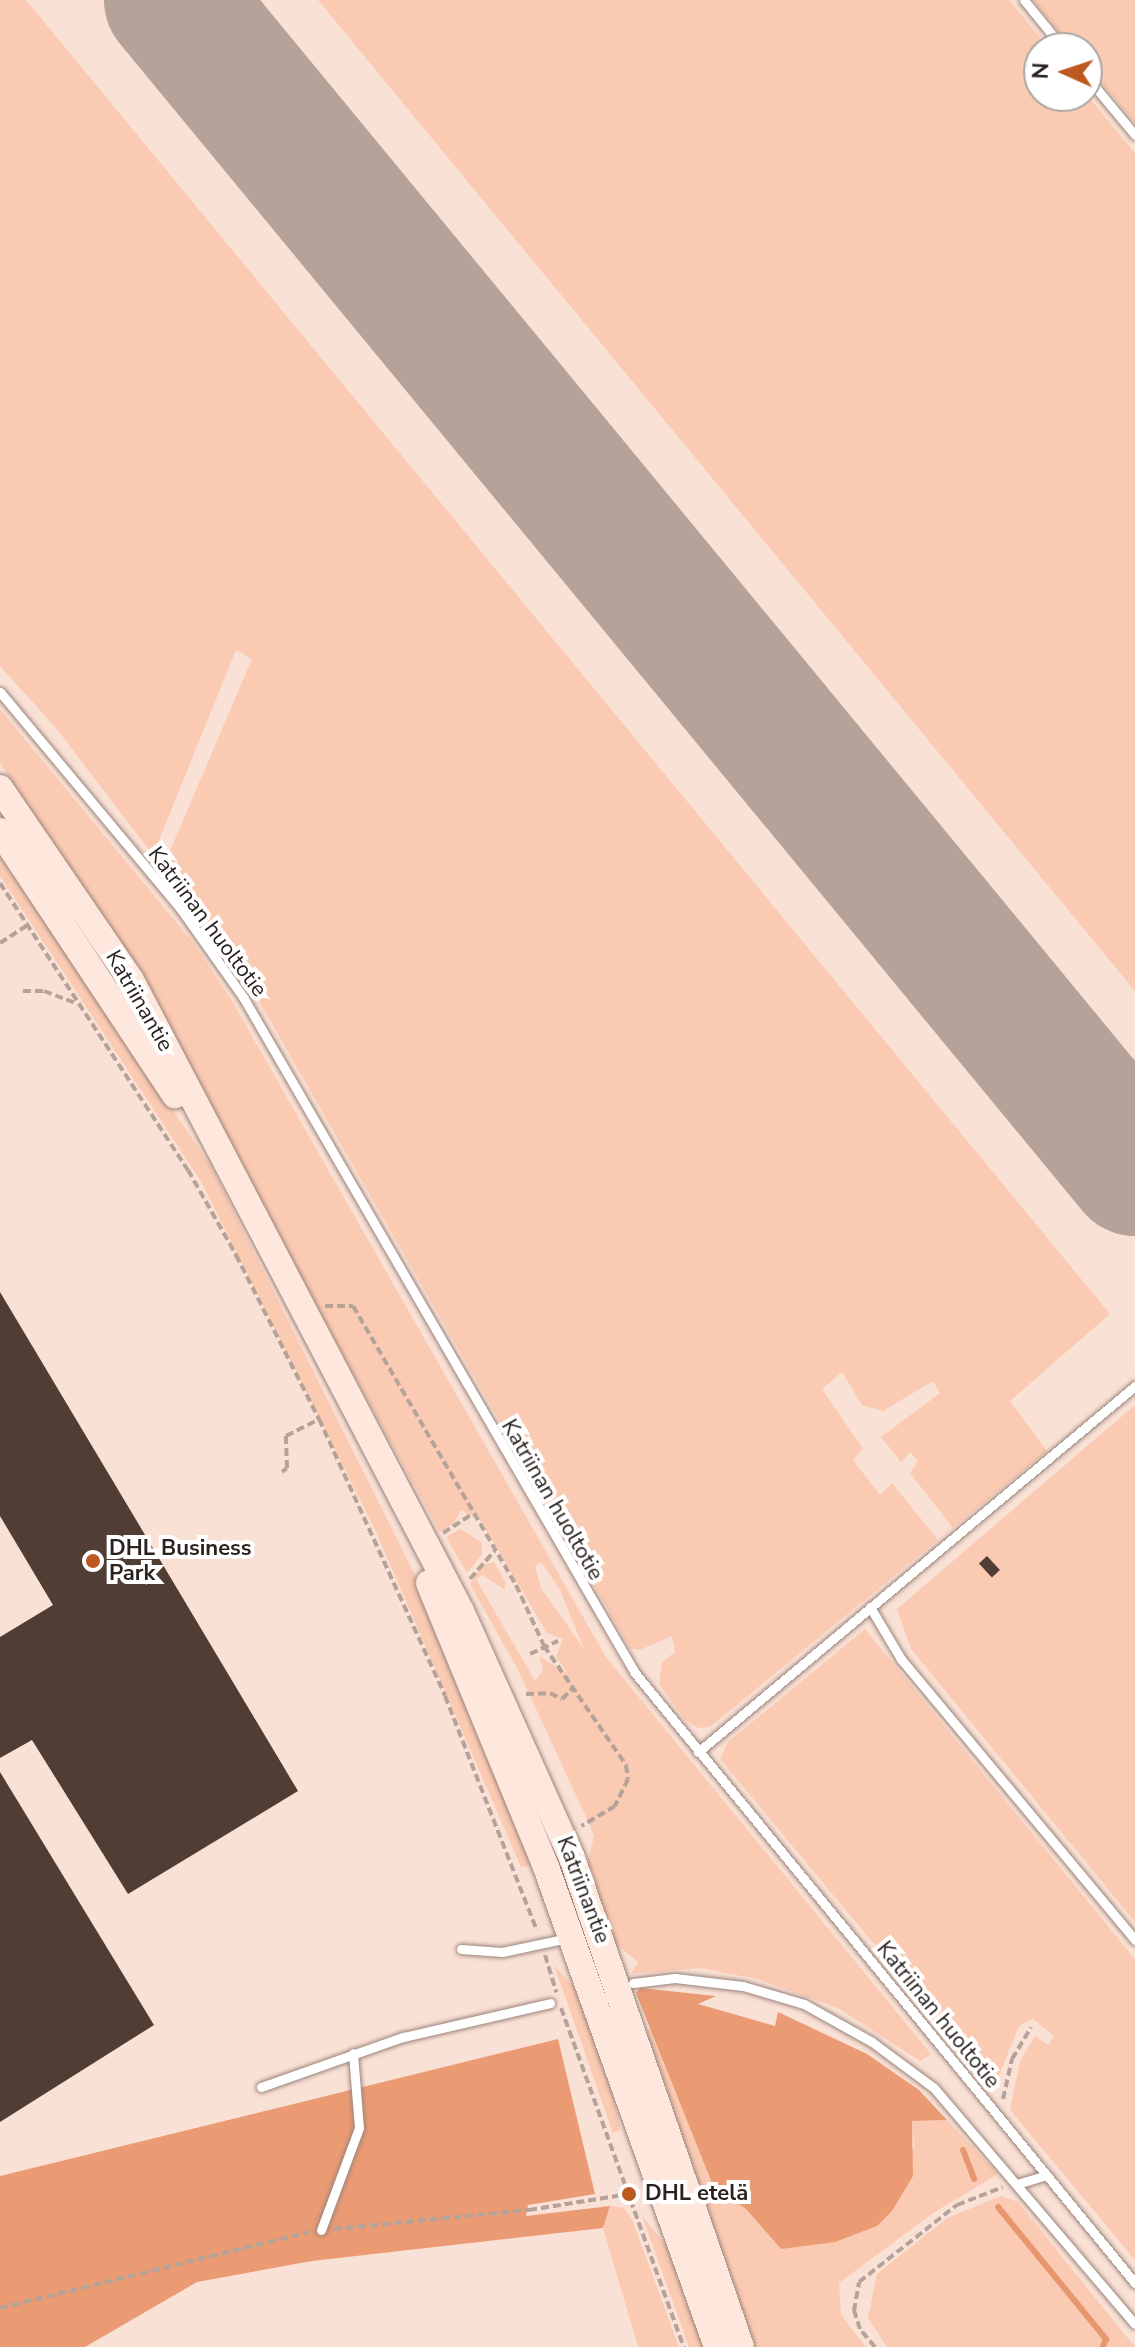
<!DOCTYPE html>
<meta charset="utf-8">
<style>
body{margin:0}
#map{position:relative;width:1135px;height:2347px;overflow:hidden;background:#fae1d6;font-family:"Nunito Sans",sans-serif}
div>[style]{position:absolute}
[style*='--x']{left:calc(var(--x)*1px);top:calc(var(--y)*1px);width:calc(var(--w)*1px);rotate:calc(var(--a)*1deg)}
.green>*{inset:0;background:#fbcab3}
.forest>*{inset:0;background:#eb9b74}
.stream>*{height:6px;margin:-3px;padding:0 3px;transform-origin:3px;border-radius:3px;background:#e79770}
.runway>*{height:136px;margin:-68px;padding:0 68px;transform-origin:68px;border-radius:68px;background:#b5a299}
.building>*{inset:0;background:#503d34;transform-origin:0 0}
.path>*{height:4px;margin-top:-2px;transform-origin:0;background:repeating-linear-gradient(90deg,#b5a299 0 8px,transparent 0 12px)}
.roads{filter:drop-shadow(0 0 2px #9a847a) drop-shadow(0 0 2px #9a847a)}
.lane>*{height:9px;margin:-4.5px;padding:0 4.5px;transform-origin:4.5px;border-radius:4.5px;background:#fff}
.secondary>*{height:26px;margin:-13px;padding:0 13px;transform-origin:13px;border-radius:13px;background:#fee8de}
.dots>*{width:22px;height:22px;translate:-50% -50%;box-sizing:border-box;border:4px solid #fff;border-radius:50%}
span{translate:-50% -50%;white-space:nowrap;text-align:center;line-height:1.15;-webkit-text-stroke:8px #fff;paint-order:stroke}
.street-label{font-size:22px;color:#2a221e}
.poi-label{font-size:22px;color:#2a221e;font-weight:700}
.left{translate:0 -50%;text-align:left}
.north{position:absolute;left:1023px;top:32px;width:80px;height:80px;box-sizing:border-box;background:#fff;border:2px solid #aaa7a5;border-radius:50%;rotate:273deg;font-size:22px;font-weight:700;line-height:32px;text-align:center;color:#2a221e}
.north::after{content:'';display:block;margin:auto;width:28px;height:36px;background:#bc5920;clip-path:polygon(50% 0,100% 100%,50% 72%,0 100%)}
</style>
<div id="map">
<div class="green">
<i style="clip-path:polygon(0 0,26px 0,1110px 1314px,1010px 1401px,1047px 1451px,953px 1528px,910px 1473px,918px 1461px,910px 1452px,901px 1462px,881px 1437px,940px 1393px,933px 1381px,883px 1411px,862px 1405px,842px 1372px,822px 1389px,863px 1449px,853px 1460px,880px 1495px,892px 1483px,938px 1540px,710px 1727px,698px 1728px,685px 1720px,659px 1684px,662px 1662px,675px 1652px,672px 1636px,640px 1650px,630px 1648px,226px 944px,163px 867px,252px 659px,236px 650px,153px 855px,56px 728px,0 666px)"></i>
<i style="clip-path:polygon(318px 0,1009px 0,1049px 48px,1039px 48px,1039px 96px,1087px 95px,1135px 153px,1135px 991px)"></i>
<i style="clip-path:polygon(1033px 0,1135px 0,1135px 123px,1087px 65px,1087px 48px,1073px 48px)"></i>
<i style="clip-path:polygon(evenodd,0 709px,195px 945px,232px 1001px,606px 1657px,931px 2054px,920px 2061px,838px 2008px,757px 1979px,701px 1968px,631px 1974px,638px 1962px,616px 1944px,587px 1865px,594px 1836px,587px 1819px,518px 1670px,470px 1584px,481px 1565px,494px 1562px,505px 1581px,505px 1590px,482px 1575px,476px 1579px,535px 1681px,543px 1670px,539px 1656px,567px 1673px,556px 1656px,563px 1639px,547px 1633px,481px 1521px,461px 1510px,454px 1523px,440px 1532px,134px 975px,0 763px,0 709px,541px 1562px,560px 1590px,584px 1649px,541px 1588px,535px 1565px,541px 1562px)"></i>
<i style="clip-path:polygon(0 857px,211px 1166px,414px 1573px,533px 1865px,521px 1867px,376px 1532px,202px 1183px,0 876px)"></i>
<i style="clip-path:polygon(1135px 1405px,1135px 1922px,911px 1649px,897px 1609px)"></i>
<i style="clip-path:polygon(461px 1529px,482px 1543px,482px 1554px,467px 1573px,446px 1537px)"></i>
<i style="clip-path:polygon(865px 1629px,1135px 1959px,1135px 2260px,1010px 2110px,1020px 2061px,1035px 2036px,1048px 2045px,1054px 2036px,1033px 2019px,1019px 2026px,994px 2088px,720px 1759px,728px 1742px)"></i>
<i style="clip-path:polygon(554px 1965px,577px 1991px,600px 2042px,621px 2130px,613px 2133px)"></i>
<i style="clip-path:polygon(646px 2029px,655px 2031px,714px 2188px,746px 2209px,781px 2249px,915px 2147px,911px 2121px,947px 2120px,998px 2174px,933px 2213px,839px 2283px,841px 2315px,866px 2347px,751px 2347px)"></i>
<i style="clip-path:polygon(1001px 2196px,1018px 2202px,1135px 2347px,887px 2347px,868px 2318px,877px 2274px,947px 2218px)"></i>
<i style="clip-path:polygon(610px 2206px,624px 2208px,632px 2219px,679px 2347px,638px 2347px,603px 2228px)"></i>
<i style="clip-path:polygon(642px 2216px,670px 2250px,705px 2347px,689px 2347px)"></i>
</div>
<div class="forest">
<i style="clip-path:polygon(640px 1988px,716px 1996px,698px 2004px,775px 2026px,778px 2012px,867px 2054px,919px 2090px,947px 2120px,912px 2121px,913px 2176px,892px 2211px,877px 2226px,835px 2242px,781px 2249px,746px 2209px,714px 2188px,636px 1993px)"></i>
<i style="clip-path:polygon(558px 2039px,595px 2194px,528px 2205px,526px 2216px,610px 2206px,603px 2228px,312px 2261px,197px 2282px,85px 2347px,0 2347px,0 2176px)"></i>
</div>
<div class="stream">
<i style="--x:963;--y:2150;--w:31;--a:69"></i>
<i style="--x:998;--y:2207;--w:171;--a:50.7"></i>
<i style="--x:1106;--y:2339;--w:9;--a:111"></i>
</div>
<div class="runway">
<i style="--x:172;--y:0;--w:1514;--a:50.49"></i>
</div>
<div class="building">
<i style="clip-path:polygon(0 1292px,298px 1791px,128px 1894px,32px 1740px,0 1758px,0 1637px,53px 1605px,0 1516px)"></i>
<i style="left:987px;top:1556px;width:19px;height:11px;rotate:47deg"></i>
<i style="clip-path:polygon(0 1772px,154px 2025px,0 2122px)"></i>
</div>
<div class="path">
<i style="--x:0;--y:883;--w:343;--a:56.8"></i>
<i style="--x:188;--y:1170;--w:98;--a:60.5"></i>
<i style="--x:236;--y:1255;--w:184;--a:63.2"></i>
<i style="--x:319;--y:1419;--w:304;--a:65.5"></i>
<i style="--x:445;--y:1696;--w:252;--a:68.6"></i>
<i style="--x:0;--y:943;--w:33;--a:-33"></i>
<i style="--x:23;--y:991;--w:21;--a:0"></i>
<i style="--x:44;--y:991;--w:36;--a:21"></i>
<i style="--x:325;--y:1306;--w:28;--a:0"></i>
<i style="--x:353;--y:1306;--w:323;--a:59.7"></i>
<i style="--x:516;--y:1585;--w:67;--a:65.3"></i>
<i style="--x:544;--y:1646;--w:145;--a:55.4"></i>
<i style="--x:626;--y:1765;--w:14;--a:82"></i>
<i style="--x:628;--y:1779;--w:30;--a:116"></i>
<i style="--x:615;--y:1806;--w:39;--a:149"></i>
<i style="--x:282;--y:1472;--w:6;--a:-39"></i>
<i style="--x:287;--y:1468;--w:32;--a:-92"></i>
<i style="--x:286;--y:1436;--w:37;--a:-27"></i>
<i style="--x:443;--y:1533;--w:33;--a:-33"></i>
<i style="--x:470;--y:1579;--w:37;--a:-49"></i>
<i style="--x:530;--y:1654;--w:31;--a:-25"></i>
<i style="--x:526;--y:1694;--w:24;--a:-2"></i>
<i style="--x:550;--y:1693;--w:13;--a:27"></i>
<i style="--x:562;--y:1699;--w:16;--a:-45"></i>
<i style="--x:545;--y:1955;--w:39;--a:73"></i>
<i style="--x:561;--y:2008;--w:361;--a:70.1"></i>
<i style="--x:1003;--y:2099;--w:41;--a:-77.3"></i>
<i style="--x:1012;--y:2059;--w:37;--a:-59"></i>
<i style="--x:334;--y:2229;--w:196;--a:-5.6"></i>
<i style="--x:529;--y:2210;--w:101;--a:-9.1"></i>
<i style="--x:0;--y:2308;--w:318;--a:-13.8"></i>
<i style="--x:875;--y:2347;--w:23;--a:-130"></i>
<i style="--x:860;--y:2329;--w:19;--a:-108"></i>
<i style="--x:854;--y:2311;--w:29;--a:-80"></i>
<i style="--x:859;--y:2282;--w:125;--a:-38.2"></i>
<i style="--x:957;--y:2205;--w:49;--a:-21.4"></i>
</div>
<div class="roads">
<div class="lane">
<i style="--x:1024;--y:0;--w:62;--a:50.9"></i>
<i style="--x:1087;--y:77;--w:75;--a:50.4"></i>
<i style="--x:0;--y:692;--w:281;--a:50.2"></i>
<i style="--x:180;--y:908;--w:109;--a:54.7"></i>
<i style="--x:243;--y:997;--w:781;--a:59.89"></i>
<i style="--x:635;--y:1673;--w:789;--a:50.66"></i>
<i style="--x:870;--y:1607;--w:61;--a:59.2"></i>
<i style="--x:901;--y:1659;--w:366;--a:50.2"></i>
<i style="--x:698;--y:1752;--w:570;--a:-39.95"></i>
<i style="--x:461;--y:1949;--w:41;--a:4.2"></i>
<i style="--x:502;--y:1952;--w:67;--a:-12"></i>
<i style="--x:633;--y:1983;--w:42;--a:-6.8"></i>
<i style="--x:675;--y:1978;--w:68;--a:6.7"></i>
<i style="--x:743;--y:1986;--w:64;--a:16.4"></i>
<i style="--x:804;--y:2004;--w:78;--a:29.2"></i>
<i style="--x:872;--y:2042;--w:77;--a:36.6"></i>
<i style="--x:934;--y:2088;--w:310;--a:49.6"></i>
<i style="--x:261;--y:2087;--w:151;--a:-19.4"></i>
<i style="--x:403;--y:2037;--w:151;--a:-13"></i>
<i style="--x:1017;--y:2184;--w:31;--a:-17"></i>
<i style="--x:321;--y:2230;--w:109;--a:-69.6"></i>
<i style="--x:359;--y:2128;--w:75;--a:-94.6"></i>
</div>
<div class="secondary">
<i style="--x:0;--y:788;--w:232;--a:55.7"></i>
<i style="--x:131;--y:980;--w:712;--a:62.39"></i>
<i style="--x:461;--y:1611;--w:271;--a:65.8"></i>
<i style="--x:572;--y:1858;--w:517;--a:70.93"></i>
<i style="--x:0;--y:831;--w:317;--a:56.5"></i>
<i style="--x:429;--y:1583;--w:307;--a:67.6"></i>
<i style="--x:546;--y:1867;--w:510;--a:70.39"></i>
</div>
</div>
<div class="dots">
<i style="left:93px;top:1561px;background:#bc5920"></i>
<i style="left:629px;top:2194px;background:#bc5920"></i>
</div>
<div class="street-label">
<span style="left:207px;top:922px;rotate:53deg">Katriinan huoltotie</span>
<span style="left:139px;top:1001px;rotate:60deg">Katriinantie</span>
<span style="left:552px;top:1500px;rotate:60deg">Katriinan huoltotie</span>
<span style="left:583px;top:1890px;rotate:69deg">Katriinantie</span>
<span style="left:938px;top:2015px;rotate:51deg">Katriinan huoltotie</span>
</div>
<div class="poi-label">
<span class="left" style="left:109px;top:1561px">DHL Business<br>Park</span>
<span class="left" style="left:645px;top:2194px">DHL etelä</span>
</div>
<div class="north">N</div>
</div>
